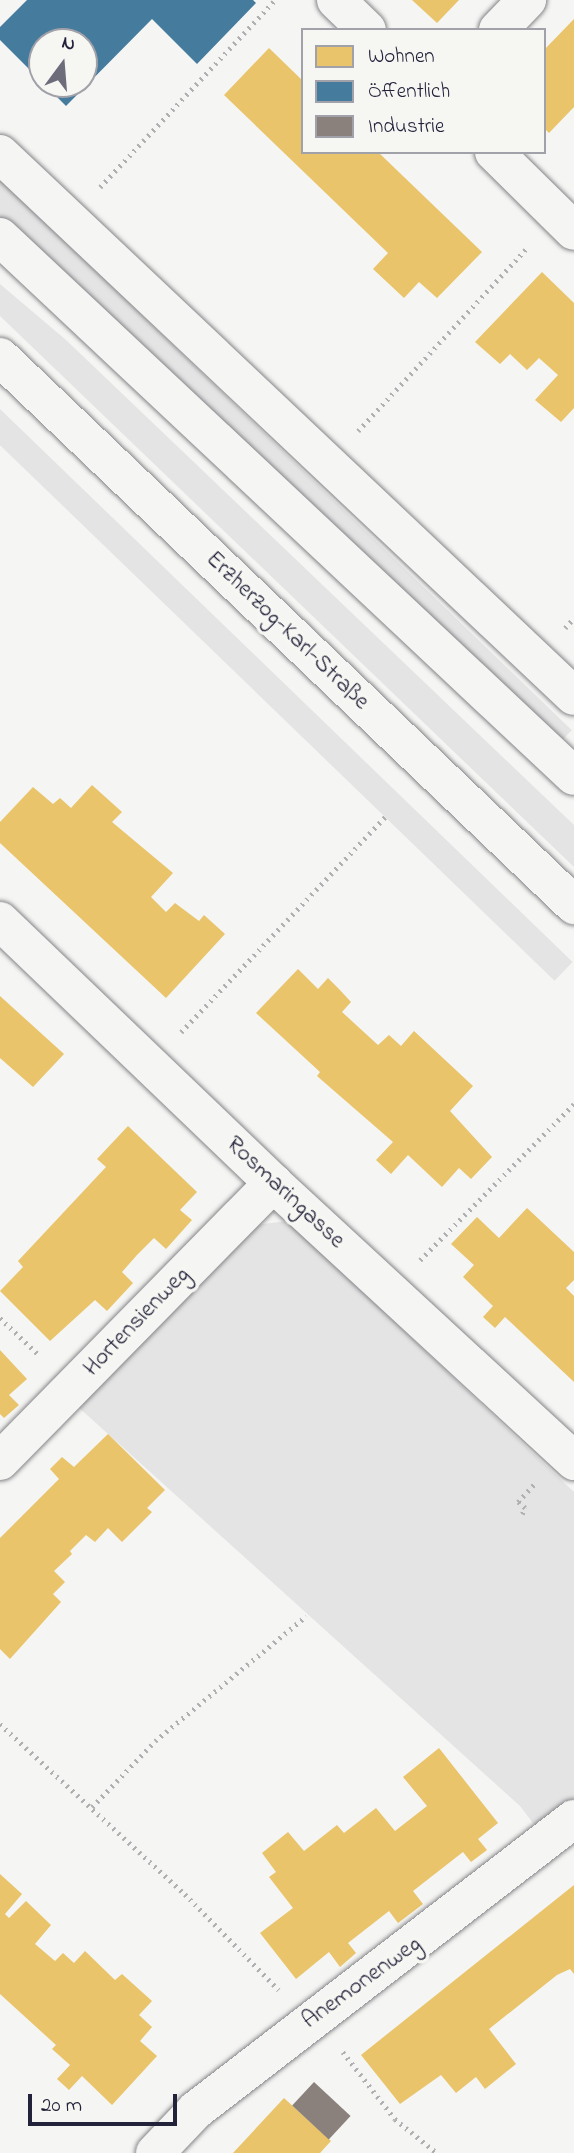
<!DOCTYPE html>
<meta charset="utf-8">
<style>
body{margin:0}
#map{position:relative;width:574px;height:2153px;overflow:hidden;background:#f5f5f3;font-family:"Indie Flower",sans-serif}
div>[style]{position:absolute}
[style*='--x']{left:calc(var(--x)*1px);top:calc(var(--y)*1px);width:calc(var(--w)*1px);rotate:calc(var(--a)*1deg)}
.green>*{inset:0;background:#e4e4e4;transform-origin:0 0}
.homes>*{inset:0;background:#e9c46a}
.public>*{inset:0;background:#457b9d}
.industry>*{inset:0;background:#8a817c;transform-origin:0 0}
.path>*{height:4.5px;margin-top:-2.25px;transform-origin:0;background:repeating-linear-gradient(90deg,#b0b0b2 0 2px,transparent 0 7px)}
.roads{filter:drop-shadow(0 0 2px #858589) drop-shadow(0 0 2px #858589)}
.minor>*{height:38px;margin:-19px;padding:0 19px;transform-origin:19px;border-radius:19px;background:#f5f5f3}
.major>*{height:38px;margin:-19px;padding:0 19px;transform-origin:19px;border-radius:19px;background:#f5f5f3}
span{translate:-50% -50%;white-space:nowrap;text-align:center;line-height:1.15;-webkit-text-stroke:7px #f6f6f2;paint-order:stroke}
.street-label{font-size:24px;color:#22223b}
.legend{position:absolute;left:301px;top:28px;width:245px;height:126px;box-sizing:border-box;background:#f6f6f2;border:2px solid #a1a1a9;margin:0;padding:9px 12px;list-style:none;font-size:21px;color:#22223b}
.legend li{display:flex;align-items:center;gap:14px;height:35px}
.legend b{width:35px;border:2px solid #a1a1a9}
.north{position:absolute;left:28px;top:28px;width:70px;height:70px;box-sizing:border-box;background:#f6f6f2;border:2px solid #a1a1a9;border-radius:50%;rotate:16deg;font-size:19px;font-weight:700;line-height:28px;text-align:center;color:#22223b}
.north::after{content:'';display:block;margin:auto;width:24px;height:32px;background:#6c6c7b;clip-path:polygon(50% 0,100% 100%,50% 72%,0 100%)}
.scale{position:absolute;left:28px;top:2094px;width:149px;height:32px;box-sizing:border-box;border:4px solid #22223b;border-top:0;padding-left:9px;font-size:21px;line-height:24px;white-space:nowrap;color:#22223b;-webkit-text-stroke:5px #f6f6f2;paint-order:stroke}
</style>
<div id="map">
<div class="green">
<i style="left:0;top:178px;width:795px;height:30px;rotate:44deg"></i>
<i style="clip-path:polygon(0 284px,66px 340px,574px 825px,574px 867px,0 316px)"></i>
<i style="left:0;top:409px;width:796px;height:26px;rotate:44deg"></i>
<i style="clip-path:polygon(288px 1221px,574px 1492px,574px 1804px,563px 1803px,536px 1827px,520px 1806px,76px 1405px,246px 1226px)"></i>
</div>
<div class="homes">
<i style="clip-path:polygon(412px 0,459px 0,437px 23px)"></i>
<i style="clip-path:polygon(574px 19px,574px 107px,549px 133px,544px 128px,544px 50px)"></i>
<i style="clip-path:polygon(269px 48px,303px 81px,303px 152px,378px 152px,482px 252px,437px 298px,419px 282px,404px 298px,373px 269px,388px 253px,224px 95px)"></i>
<i style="clip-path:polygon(542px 272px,574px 303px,574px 408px,561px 422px,535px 400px,558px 375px,539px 358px,527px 370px,510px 354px,500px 364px,475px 342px)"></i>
<i style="clip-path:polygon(92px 785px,122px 812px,112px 822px,173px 873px,151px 897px,166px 912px,175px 903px,199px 921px,204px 915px,225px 934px,166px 998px,0 843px,0 822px,33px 787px,53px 804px,60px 798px,71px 808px)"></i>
<i style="clip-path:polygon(298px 969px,318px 989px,328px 978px,339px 989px,351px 1002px,342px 1012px,378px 1045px,389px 1035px,401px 1046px,414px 1031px,473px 1086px,450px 1111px,492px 1157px,471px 1179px,459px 1168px,442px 1187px,408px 1155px,391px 1174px,376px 1160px,393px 1142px,317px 1076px,320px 1072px,256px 1013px)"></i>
<i style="clip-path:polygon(0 996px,64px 1054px,33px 1087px,0 1058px)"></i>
<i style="clip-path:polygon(128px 1126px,197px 1192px,180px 1210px,192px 1220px,166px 1249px,154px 1238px,137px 1255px,122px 1272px,133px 1283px,107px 1311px,95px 1300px,50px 1341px,0 1291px,23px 1267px,18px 1261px,106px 1167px,97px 1159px)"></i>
<i style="clip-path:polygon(527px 1208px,574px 1252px,574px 1280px,566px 1288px,574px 1296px,574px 1382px,505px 1317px,495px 1328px,483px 1317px,493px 1306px,463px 1277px,474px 1265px,451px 1244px,477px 1217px,499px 1238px)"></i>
<i style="clip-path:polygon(0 1350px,27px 1379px,9px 1395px,19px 1405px,4px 1418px,0 1414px)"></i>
<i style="clip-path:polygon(108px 1434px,165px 1490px,147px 1508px,152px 1512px,122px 1542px,108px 1528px,95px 1542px,86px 1535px,70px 1551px,72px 1554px,54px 1571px,65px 1582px,53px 1594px,61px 1602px,10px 1659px,0 1649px,0 1538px,59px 1479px,50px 1469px,62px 1457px,74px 1467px)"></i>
<i style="clip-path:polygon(439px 1748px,498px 1823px,478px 1839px,487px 1850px,471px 1862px,463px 1852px,413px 1891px,423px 1904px,398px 1923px,389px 1911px,348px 1943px,356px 1953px,340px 1967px,329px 1952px,296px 1979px,260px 1933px,293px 1908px,269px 1877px,276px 1872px,262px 1853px,288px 1832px,304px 1851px,337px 1825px,344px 1833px,376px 1808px,395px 1831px,427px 1806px,403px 1777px)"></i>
<i style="clip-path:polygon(0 1874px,22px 1894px,5px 1914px,9px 1918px,26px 1901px,51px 1925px,35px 1944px,55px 1961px,63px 1953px,74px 1963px,85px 1951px,115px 1980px,122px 1974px,152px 2001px,139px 2015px,152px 2027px,140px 2041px,157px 2056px,112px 2105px,82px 2076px,69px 2090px,57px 2079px,70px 2065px,52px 2049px,56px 2045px,0 1994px)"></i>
<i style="clip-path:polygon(574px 1885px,574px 1974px,570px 1969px,557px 1975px,489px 2029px,516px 2064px,485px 2089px,476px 2077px,456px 2093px,441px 2075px,400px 2104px,361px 2055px)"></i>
<i style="clip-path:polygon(284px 2098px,331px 2141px,320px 2153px,233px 2153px)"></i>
</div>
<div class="public">
<i style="clip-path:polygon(27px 0,253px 0,256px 3px,197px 64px,152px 19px,66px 106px,44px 84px,84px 84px,84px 42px,42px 42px,42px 82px,0 40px,0 27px)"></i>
</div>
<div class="industry">
<i style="left:314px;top:2082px;width:50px;height:32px;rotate:43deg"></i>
</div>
<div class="path">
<i style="--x:100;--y:187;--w:256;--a:-46.9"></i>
<i style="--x:358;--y:431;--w:251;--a:-47.3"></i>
<i style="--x:565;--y:628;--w:13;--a:-48"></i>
<i style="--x:181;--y:1032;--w:299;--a:-46.5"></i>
<i style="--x:420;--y:1260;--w:219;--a:-45.4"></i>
<i style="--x:0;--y:1318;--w:55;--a:43.5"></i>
<i style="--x:522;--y:1514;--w:7;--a:-63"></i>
<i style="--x:525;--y:1508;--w:9;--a:-139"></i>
<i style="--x:518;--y:1502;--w:24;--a:-48"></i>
<i style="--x:0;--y:1724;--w:251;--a:42.6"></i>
<i style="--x:185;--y:1894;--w:134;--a:45.6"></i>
<i style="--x:92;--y:1807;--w:91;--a:-46.3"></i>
<i style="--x:155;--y:1741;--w:196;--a:-39.6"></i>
<i style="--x:343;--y:2052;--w:85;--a:52.2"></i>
<i style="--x:395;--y:2119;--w:54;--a:39"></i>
</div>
<div class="roads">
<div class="minor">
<i style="--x:336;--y:0;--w:43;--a:44.1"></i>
<i style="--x:498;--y:30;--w:42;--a:-46"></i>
<i style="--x:494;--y:152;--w:112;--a:44.6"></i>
<i style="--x:0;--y:154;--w:789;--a:43.36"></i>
<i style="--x:0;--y:921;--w:378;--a:43.8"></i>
<i style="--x:273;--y:1183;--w:410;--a:42.7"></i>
<i style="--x:0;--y:1461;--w:390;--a:-45.5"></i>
<i style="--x:155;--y:2153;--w:59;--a:-46.4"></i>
<i style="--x:196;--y:2110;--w:477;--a:-37.6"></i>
</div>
<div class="major">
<i style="--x:0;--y:237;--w:787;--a:43.2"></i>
<i style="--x:0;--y:357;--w:794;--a:43.67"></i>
</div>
</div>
<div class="street-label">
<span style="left:287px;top:631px;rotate:44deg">Erzherzog-Karl-Straße</span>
<span style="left:285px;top:1193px;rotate:43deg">Rosmaringasse</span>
<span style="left:137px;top:1322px;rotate:-46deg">Hortensienweg</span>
<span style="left:362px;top:1983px;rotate:-36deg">Anemonenweg</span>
</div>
<ul class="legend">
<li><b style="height:19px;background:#e9c46a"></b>Wohnen</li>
<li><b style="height:19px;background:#457b9d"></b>Öffentlich</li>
<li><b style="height:19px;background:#8a817c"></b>Industrie</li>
</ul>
<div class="north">N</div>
<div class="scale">20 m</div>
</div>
